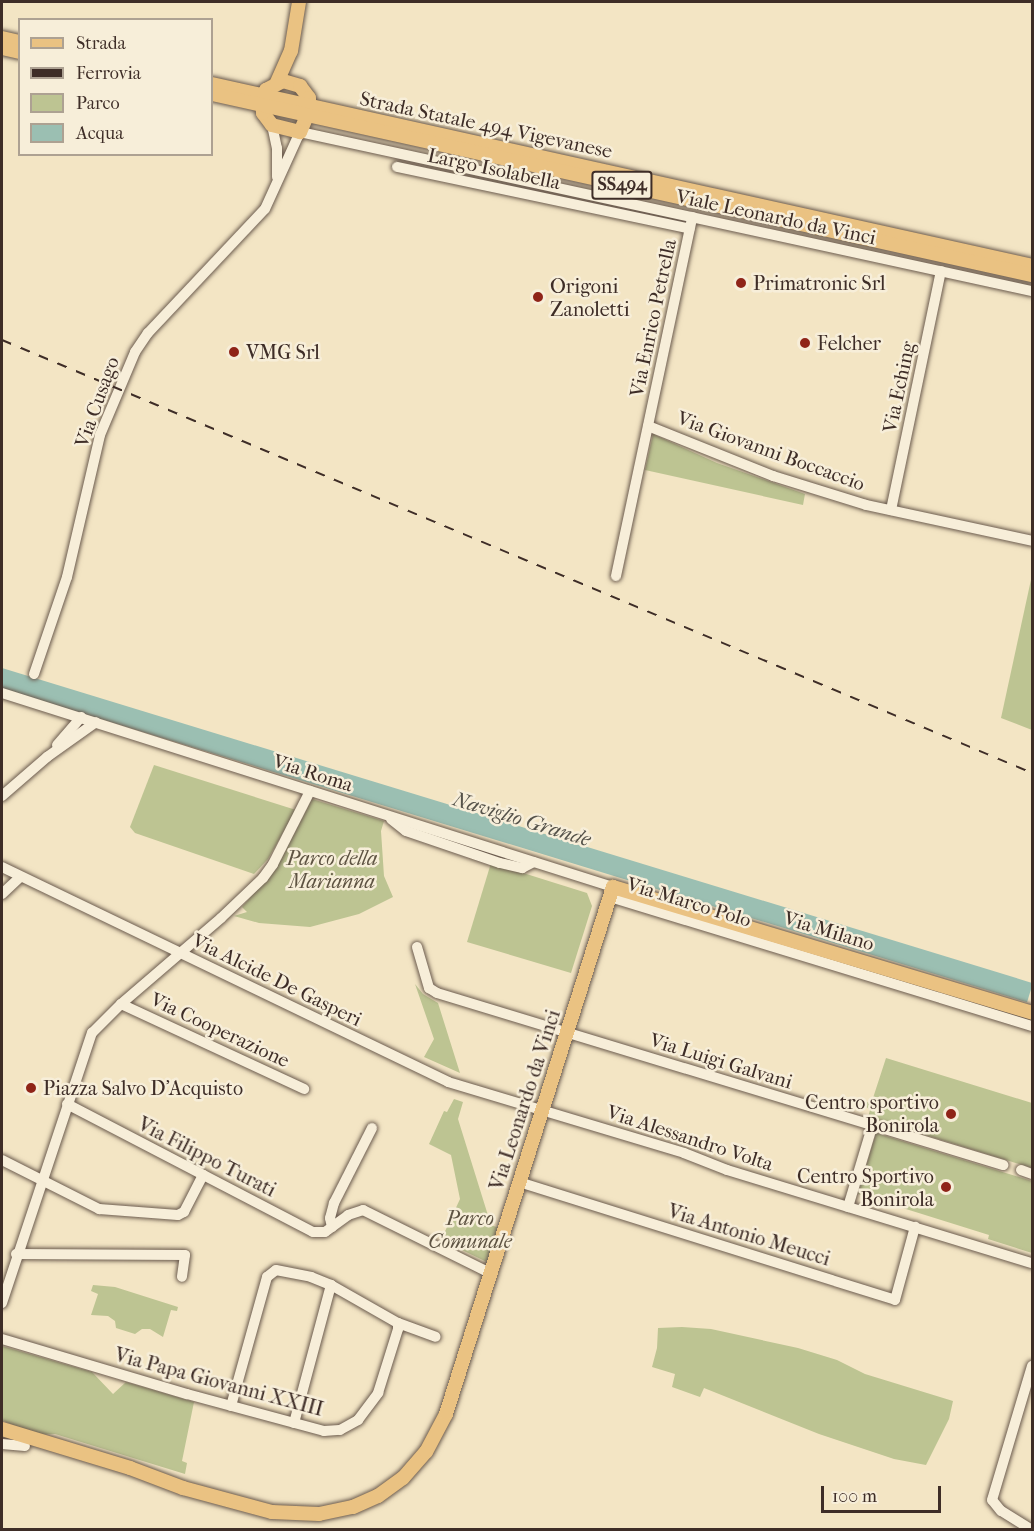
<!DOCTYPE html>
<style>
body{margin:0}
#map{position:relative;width:1034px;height:1531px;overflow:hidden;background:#f3e5c4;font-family:"IM FELL French Canon",serif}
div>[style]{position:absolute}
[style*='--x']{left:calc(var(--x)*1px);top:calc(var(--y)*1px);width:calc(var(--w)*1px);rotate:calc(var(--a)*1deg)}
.green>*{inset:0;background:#bdc492}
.water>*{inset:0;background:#9bbfb2;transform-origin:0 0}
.roads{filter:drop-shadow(0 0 2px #6b5b4e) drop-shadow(0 0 2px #6b5b4e)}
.minor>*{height:10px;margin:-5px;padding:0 5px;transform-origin:5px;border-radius:5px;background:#f7eed9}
.major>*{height:14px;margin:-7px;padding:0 7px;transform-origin:7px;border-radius:7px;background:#eac282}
.rail>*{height:2px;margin-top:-1px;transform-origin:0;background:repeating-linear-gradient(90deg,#3e2d27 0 10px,transparent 0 20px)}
.dots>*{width:16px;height:16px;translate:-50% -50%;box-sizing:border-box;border:3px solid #f7eed9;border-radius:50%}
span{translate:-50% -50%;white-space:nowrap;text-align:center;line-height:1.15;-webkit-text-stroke:5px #f7eed9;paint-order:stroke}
.shield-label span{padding:2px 4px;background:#f7eed9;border:2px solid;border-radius:4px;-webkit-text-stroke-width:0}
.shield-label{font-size:18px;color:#3e2d27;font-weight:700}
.street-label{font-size:20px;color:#3e2d27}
.poi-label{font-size:20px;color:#3e2d27}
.left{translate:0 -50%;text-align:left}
.right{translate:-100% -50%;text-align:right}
.park-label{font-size:20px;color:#5e5342;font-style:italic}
.water-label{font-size:21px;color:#55524a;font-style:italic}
.frame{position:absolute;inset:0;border:3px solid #3e2d27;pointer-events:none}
.legend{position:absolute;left:18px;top:18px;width:195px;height:138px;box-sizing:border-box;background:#f7eed9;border:2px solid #ada192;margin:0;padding:8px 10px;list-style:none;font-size:18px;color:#3e2d27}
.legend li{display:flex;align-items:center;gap:12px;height:30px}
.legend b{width:30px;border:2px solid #ada192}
.scale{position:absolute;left:821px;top:1486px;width:120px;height:27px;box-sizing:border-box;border:3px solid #3e2d27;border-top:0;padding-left:8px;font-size:18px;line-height:21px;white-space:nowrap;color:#3e2d27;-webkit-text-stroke:4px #f7eed9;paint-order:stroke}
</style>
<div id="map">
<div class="green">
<i style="clip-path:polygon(653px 434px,717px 463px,805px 494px,803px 505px,645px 470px)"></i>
<i style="clip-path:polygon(1032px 575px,1032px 730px,1001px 718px)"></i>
<i style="clip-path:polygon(154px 765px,296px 810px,268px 859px,254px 874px,135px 833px,130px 827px)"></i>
<i style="clip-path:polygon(312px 799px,384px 821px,381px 831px,384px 876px,393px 897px,359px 914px,310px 927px,259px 923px,234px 916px,247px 912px,242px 907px,276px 869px)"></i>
<i style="clip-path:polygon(491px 863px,587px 893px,592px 906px,571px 973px,467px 942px)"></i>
<i style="clip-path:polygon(415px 984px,423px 994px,438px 1003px,460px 1073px,424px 1057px,434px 1039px)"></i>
<i style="clip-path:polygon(886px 1058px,1032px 1103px,1032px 1168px,868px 1117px,870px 1110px,864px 1105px,873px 1098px)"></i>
<i style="clip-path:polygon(454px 1099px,463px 1102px,458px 1119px,491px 1225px,499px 1228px,489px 1263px,441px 1240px,460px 1199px,451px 1155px,429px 1144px,444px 1111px,447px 1112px)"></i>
<i style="clip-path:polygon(876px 1133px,1032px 1181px,1032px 1253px,988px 1239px,989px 1235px,858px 1194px)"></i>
<i style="clip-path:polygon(93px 1285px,115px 1287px,178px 1307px,177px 1311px,171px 1310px,163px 1337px,150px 1329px,142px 1329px,135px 1334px,116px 1328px,115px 1321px,108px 1316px,91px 1315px,98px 1294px,91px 1291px)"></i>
<i style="clip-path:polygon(682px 1327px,711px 1329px,798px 1348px,837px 1360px,865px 1374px,953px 1401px,949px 1419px,926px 1465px,894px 1459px,819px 1434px,704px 1388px,700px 1397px,672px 1387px,675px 1374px,652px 1367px,657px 1348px,658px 1328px)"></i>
<i style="clip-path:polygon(2px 1346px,92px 1372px,113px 1394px,126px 1382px,194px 1402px,182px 1461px,187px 1463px,185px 1474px,55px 1434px,33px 1435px,2px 1420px)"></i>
</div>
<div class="water">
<i style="left:2px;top:668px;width:1078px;height:20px;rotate:17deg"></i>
</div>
<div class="roads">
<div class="minor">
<i style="--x:272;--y:125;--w:24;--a:78"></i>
<i style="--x:277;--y:148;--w:29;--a:90"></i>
<i style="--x:397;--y:167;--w:299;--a:11.9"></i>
<i style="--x:648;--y:426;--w:135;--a:21.8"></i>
<i style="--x:773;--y:476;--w:97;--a:17.3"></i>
<i style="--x:866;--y:505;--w:170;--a:12.2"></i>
<i style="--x:891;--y:510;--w:244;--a:-78.2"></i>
<i style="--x:616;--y:576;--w:367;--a:-78"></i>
<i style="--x:34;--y:674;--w:102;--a:-71.2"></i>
<i style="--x:67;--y:577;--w:146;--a:-76.9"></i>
<i style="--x:100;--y:435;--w:90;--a:-67.1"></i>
<i style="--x:135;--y:352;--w:23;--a:-56"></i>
<i style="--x:148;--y:333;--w:170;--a:-46.7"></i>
<i style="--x:265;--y:209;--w:85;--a:-65.6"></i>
<i style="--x:300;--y:132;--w:749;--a:12.26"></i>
<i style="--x:2;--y:693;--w:641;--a:17.62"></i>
<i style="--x:57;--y:745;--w:37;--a:-49"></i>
<i style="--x:2;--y:796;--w:60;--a:-40.9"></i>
<i style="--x:47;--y:757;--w:60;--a:-35.5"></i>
<i style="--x:391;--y:819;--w:19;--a:39"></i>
<i style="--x:406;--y:831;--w:99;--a:18.8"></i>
<i style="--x:500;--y:863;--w:23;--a:13"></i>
<i style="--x:522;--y:868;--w:13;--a:-27"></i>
<i style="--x:2;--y:867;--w:495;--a:25.7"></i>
<i style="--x:448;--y:1082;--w:246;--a:16.7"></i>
<i style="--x:684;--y:1153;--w:46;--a:21.6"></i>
<i style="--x:727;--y:1170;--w:319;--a:17"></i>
<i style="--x:2;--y:894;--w:25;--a:-43"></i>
<i style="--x:610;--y:897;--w:441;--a:17"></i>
<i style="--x:417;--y:947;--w:43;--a:73.7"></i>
<i style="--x:429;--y:988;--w:9;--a:32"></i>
<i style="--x:437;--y:993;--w:592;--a:16.9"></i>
<i style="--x:121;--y:1004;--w:202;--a:24.9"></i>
<i style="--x:67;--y:1104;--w:277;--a:27.5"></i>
<i style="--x:313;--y:1232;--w:12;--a:0"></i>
<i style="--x:325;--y:1232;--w:29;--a:-36"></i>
<i style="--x:348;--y:1215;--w:16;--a:-18"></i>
<i style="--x:363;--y:1210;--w:144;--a:26.4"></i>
<i style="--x:2;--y:1160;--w:109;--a:26.8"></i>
<i style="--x:99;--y:1209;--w:79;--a:4.3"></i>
<i style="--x:178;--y:1215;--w:7;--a:-27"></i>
<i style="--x:184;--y:1212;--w:42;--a:-62.8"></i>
<i style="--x:1021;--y:1170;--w:12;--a:20"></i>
<i style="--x:519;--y:1182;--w:394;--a:17.4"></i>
<i style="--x:895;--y:1300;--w:76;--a:-74.7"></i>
<i style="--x:848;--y:1207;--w:84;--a:-73.3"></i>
<i style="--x:332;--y:1227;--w:9;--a:-103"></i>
<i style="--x:330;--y:1218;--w:16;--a:-75"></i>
<i style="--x:334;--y:1203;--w:84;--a:-63.1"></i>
<i style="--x:16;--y:1254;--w:169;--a:0.3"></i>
<i style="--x:185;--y:1255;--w:22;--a:98"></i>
<i style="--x:2;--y:1303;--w:285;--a:-71.6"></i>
<i style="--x:92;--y:1033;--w:41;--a:-45"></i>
<i style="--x:121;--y:1004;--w:132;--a:-40.7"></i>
<i style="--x:221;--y:918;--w:58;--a:-43.6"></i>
<i style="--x:263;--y:878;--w:17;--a:-54"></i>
<i style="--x:273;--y:864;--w:82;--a:-63.1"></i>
<i style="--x:2;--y:1339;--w:193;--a:16.6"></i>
<i style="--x:187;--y:1394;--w:142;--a:15.1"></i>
<i style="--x:324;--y:1431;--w:16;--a:-4"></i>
<i style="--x:340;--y:1430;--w:21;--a:-29"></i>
<i style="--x:358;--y:1420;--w:34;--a:-53"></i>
<i style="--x:378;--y:1393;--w:67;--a:-72.6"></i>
<i style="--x:398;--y:1329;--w:6;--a:-90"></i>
<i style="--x:231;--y:1406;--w:134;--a:-74.4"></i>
<i style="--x:267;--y:1277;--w:11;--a:-38"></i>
<i style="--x:276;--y:1270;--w:36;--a:11"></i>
<i style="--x:311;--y:1277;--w:22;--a:22"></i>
<i style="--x:331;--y:1285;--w:77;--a:29.6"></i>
<i style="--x:398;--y:1323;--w:40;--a:20.2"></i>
<i style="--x:294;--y:1423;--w:143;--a:-75"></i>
<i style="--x:2;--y:1444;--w:23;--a:5"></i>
<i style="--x:1032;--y:1530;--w:36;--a:-148"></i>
<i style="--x:1001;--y:1511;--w:14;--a:-129"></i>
<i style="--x:992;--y:1500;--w:140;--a:-73.4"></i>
</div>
<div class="major">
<i style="--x:2;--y:38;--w:18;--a:13"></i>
<i style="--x:2;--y:48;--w:18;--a:13"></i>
<i style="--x:283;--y:81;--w:18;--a:16"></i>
<i style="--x:300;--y:86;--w:15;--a:53"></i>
<i style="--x:309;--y:98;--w:13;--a:90"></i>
<i style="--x:309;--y:111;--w:23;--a:113"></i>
<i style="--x:300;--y:132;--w:29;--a:-166"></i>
<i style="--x:272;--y:125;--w:15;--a:-127"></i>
<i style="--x:263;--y:113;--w:13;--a:-94"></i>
<i style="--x:262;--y:100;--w:11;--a:-68"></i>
<i style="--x:266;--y:90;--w:19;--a:-28"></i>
<i style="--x:277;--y:82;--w:34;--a:-66"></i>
<i style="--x:291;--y:51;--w:50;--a:-80.7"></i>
<i style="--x:212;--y:84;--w:840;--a:12.51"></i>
<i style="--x:212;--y:94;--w:840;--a:12.45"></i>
<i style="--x:2;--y:1429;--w:134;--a:16.9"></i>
<i style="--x:130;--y:1468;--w:57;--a:20.7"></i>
<i style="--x:183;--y:1488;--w:92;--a:15.1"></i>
<i style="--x:272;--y:1512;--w:47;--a:2.4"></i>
<i style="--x:319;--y:1514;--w:35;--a:-12"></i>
<i style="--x:353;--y:1507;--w:27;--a:-24"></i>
<i style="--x:378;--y:1496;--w:31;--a:-36"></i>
<i style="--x:403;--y:1478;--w:35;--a:-49"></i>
<i style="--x:426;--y:1452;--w:43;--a:-62.2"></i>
<i style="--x:446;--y:1414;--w:553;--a:-72.42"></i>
<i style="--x:613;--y:887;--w:438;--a:16.7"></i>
</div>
</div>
<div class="rail">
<i style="--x:2;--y:340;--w:1117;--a:22.8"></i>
</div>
<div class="dots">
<i style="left:741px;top:283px;background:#8f2418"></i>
<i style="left:538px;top:297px;background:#8f2418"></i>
<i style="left:805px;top:343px;background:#8f2418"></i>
<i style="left:234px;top:352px;background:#8f2418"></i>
<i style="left:31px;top:1088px;background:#8f2418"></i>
<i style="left:951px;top:1114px;background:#8f2418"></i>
<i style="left:946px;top:1187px;background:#8f2418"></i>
</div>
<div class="shield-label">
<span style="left:622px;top:185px">SS494</span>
</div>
<div class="street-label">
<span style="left:486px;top:125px;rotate:12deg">Strada Statale 494 Vigevanese</span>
<span style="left:494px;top:169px;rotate:12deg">Largo Isolabella</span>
<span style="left:776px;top:217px;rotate:12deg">Viale Leonardo da Vinci</span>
<span style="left:653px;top:318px;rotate:-78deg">Via Enrico Petrella</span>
<span style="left:899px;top:387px;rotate:-78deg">Via Eching</span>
<span style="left:97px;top:402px;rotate:-70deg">Via Cusago</span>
<span style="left:771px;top:451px;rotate:20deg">Via Giovanni Boccaccio</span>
<span style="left:313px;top:773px;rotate:18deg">Via Roma</span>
<span style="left:689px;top:902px;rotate:17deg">Via Marco Polo</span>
<span style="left:829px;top:931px;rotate:17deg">Via Milano</span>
<span style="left:277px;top:980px;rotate:26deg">Via Alcide De Gasperi</span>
<span style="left:220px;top:1030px;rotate:25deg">Via Cooperazione</span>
<span style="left:721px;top:1061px;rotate:17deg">Via Luigi Galvani</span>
<span style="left:525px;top:1100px;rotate:-72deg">Via Leonardo da Vinci</span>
<span style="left:690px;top:1138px;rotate:18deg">Via Alessandro Volta</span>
<span style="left:207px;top:1157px;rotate:27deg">Via Filippo Turati</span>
<span style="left:749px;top:1235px;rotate:17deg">Via Antonio Meucci</span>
<span style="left:219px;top:1382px;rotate:15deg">Via Papa Giovanni XXIII</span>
</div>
<div class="poi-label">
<span class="left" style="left:753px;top:283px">Primatronic Srl</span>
<span class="left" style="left:550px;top:298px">Origoni<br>Zanoletti</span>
<span class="left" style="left:817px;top:343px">Felcher</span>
<span class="left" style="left:246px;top:352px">VMG Srl</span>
<span class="left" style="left:43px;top:1088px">Piazza Salvo D'Acquisto</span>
<span class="right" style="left:939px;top:1114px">Centro sportivo<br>Bonirola</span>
<span class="right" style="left:934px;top:1188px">Centro Sportivo<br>Bonirola</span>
</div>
<div class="park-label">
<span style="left:332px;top:870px">Parco della<br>Marianna</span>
<span style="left:470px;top:1230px">Parco<br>Comunale</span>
</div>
<div class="water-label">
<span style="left:522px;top:819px;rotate:17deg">Naviglio Grande</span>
</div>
<div class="frame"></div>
<ul class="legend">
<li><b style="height:8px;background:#eac282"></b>Strada</li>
<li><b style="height:8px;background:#3e2d27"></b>Ferrovia</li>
<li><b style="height:16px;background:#bdc492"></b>Parco</li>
<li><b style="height:16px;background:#9bbfb2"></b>Acqua</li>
</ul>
<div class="scale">100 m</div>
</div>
